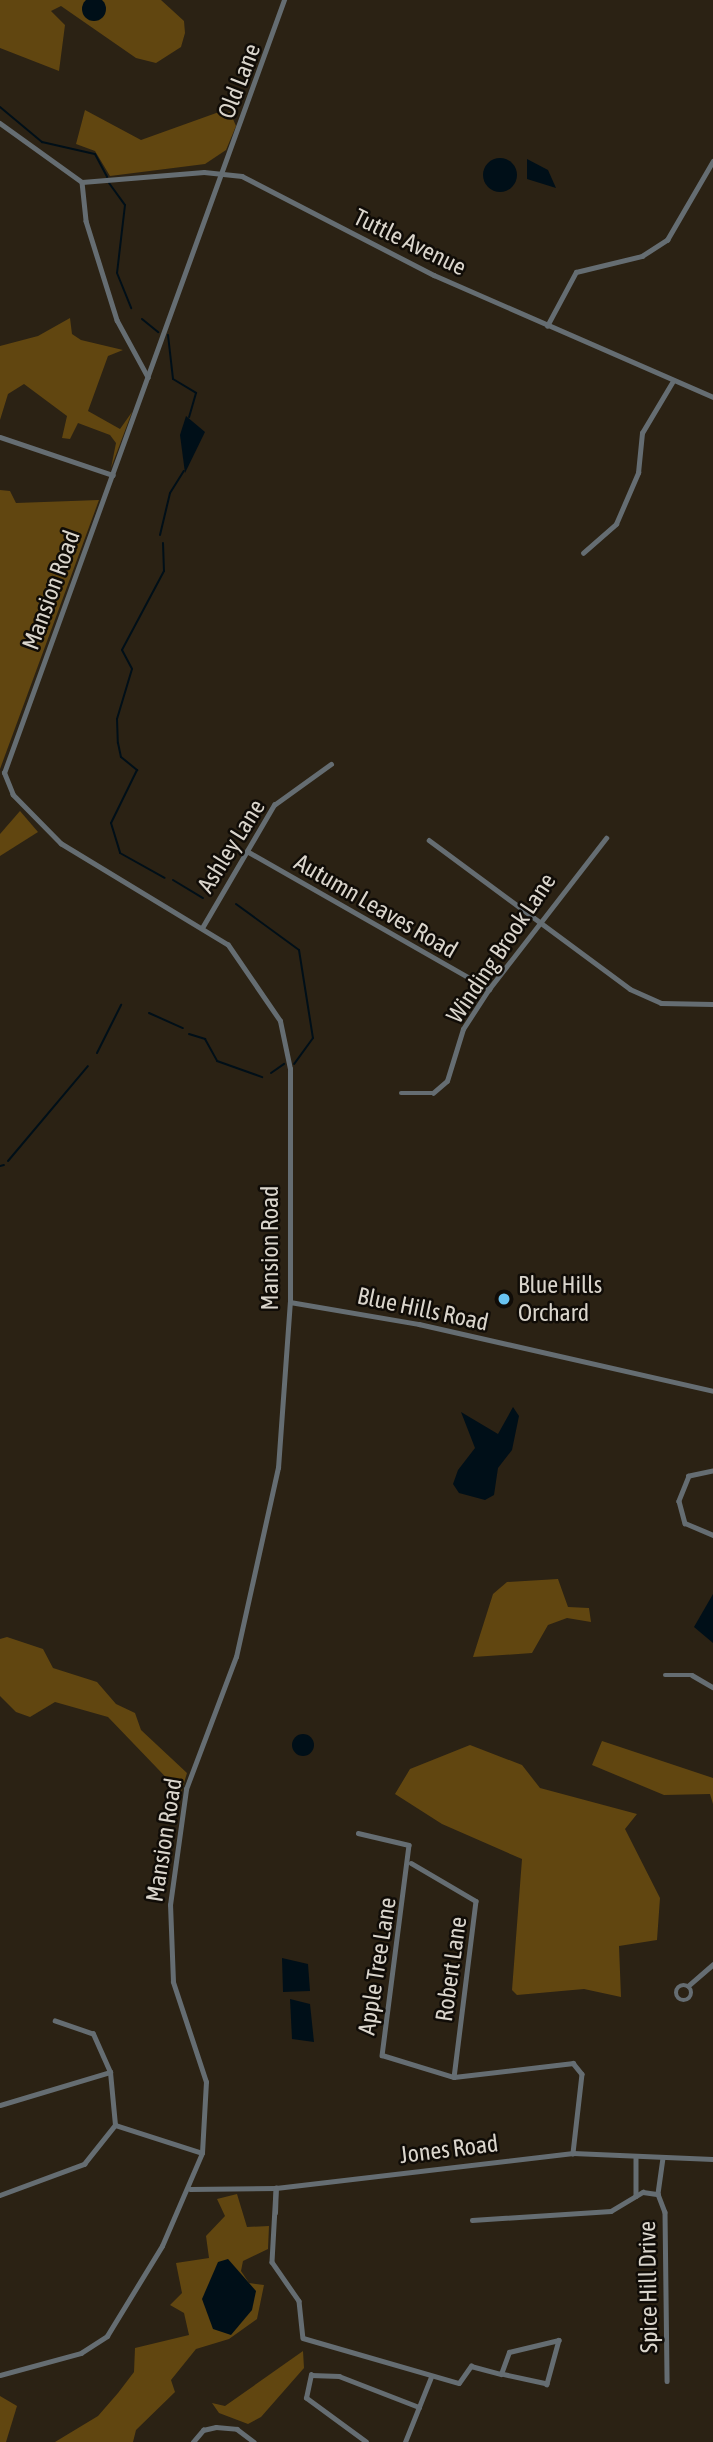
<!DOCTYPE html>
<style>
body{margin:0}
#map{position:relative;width:713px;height:2442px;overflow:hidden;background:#2b2214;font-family:"Asap Condensed",sans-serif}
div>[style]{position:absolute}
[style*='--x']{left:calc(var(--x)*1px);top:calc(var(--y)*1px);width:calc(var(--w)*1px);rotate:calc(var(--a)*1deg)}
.green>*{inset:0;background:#614610}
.water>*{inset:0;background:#000f18}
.round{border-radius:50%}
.stream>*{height:2px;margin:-1px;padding:0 1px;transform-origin:1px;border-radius:1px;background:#000f18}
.minor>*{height:4.5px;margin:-2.25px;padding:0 2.25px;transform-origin:2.25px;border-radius:2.25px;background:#656d72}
.minor>.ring{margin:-2.25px;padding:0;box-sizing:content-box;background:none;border:4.5px solid #656d72;border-radius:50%}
.dots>*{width:19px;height:19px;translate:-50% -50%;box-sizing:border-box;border:4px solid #100c07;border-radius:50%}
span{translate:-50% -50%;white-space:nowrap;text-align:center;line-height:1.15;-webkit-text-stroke:5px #100c07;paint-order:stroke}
.street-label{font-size:24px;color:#dad5cc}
.poi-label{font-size:24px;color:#dad5cc}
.left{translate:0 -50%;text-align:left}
</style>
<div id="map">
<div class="green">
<i style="clip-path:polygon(0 0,161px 0,184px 21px,185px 33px,181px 47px,156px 63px,136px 58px,61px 6px,51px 11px,65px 25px,59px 71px,0 48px)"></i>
<i style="clip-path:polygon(85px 110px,141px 140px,219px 112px,230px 112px,236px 126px,226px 150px,205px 164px,110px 176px,95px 151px,76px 144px)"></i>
<i style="clip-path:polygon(70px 318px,72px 334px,81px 340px,123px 350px,108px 356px,88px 411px,120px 429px,132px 412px,111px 468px,116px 443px,110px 435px,78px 423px,70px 439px,62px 438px,67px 416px,24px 384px,8px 394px,0 420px,0 346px,38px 336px)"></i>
<i style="clip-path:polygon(0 490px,10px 491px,16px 503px,99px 500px,0 769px)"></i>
<i style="clip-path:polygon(20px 811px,38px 832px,0 856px,0 834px)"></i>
<i style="clip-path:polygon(558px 1579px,568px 1607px,589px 1608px,591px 1622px,567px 1618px,548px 1625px,532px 1653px,473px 1657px,493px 1594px,507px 1582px)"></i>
<i style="clip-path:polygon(7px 1637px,43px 1649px,53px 1668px,97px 1682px,116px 1704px,135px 1713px,141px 1730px,187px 1773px,181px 1793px,108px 1717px,55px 1702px,30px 1717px,16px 1712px,0 1696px,0 1639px)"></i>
<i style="clip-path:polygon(602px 1741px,713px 1778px,713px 1804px,710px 1794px,664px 1795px,592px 1765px)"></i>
<i style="clip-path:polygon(470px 1745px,522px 1765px,540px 1788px,637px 1814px,625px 1829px,660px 1898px,657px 1940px,619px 1946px,621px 1997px,584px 1989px,517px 1995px,512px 1990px,522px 1859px,442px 1824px,395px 1794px,410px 1769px)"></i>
<i style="clip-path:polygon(237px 2194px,247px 2227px,269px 2226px,268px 2249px,243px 2261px,241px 2271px,249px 2283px,264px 2285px,257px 2319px,229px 2339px,196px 2349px,171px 2380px,175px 2392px,136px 2430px,133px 2442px,55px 2442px,98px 2416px,118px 2393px,134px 2372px,135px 2348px,189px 2335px,184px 2313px,170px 2305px,182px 2293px,176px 2263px,209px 2258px,206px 2236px,225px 2216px,217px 2199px)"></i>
<i style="clip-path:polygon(303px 2351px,304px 2368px,261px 2417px,248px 2424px,219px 2413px,212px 2403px,225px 2406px)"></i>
<i style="clip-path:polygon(0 2396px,17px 2406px,6px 2442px,0 2442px)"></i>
</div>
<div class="water">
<i class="round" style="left:82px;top:-3px;width:24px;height:24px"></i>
<i class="round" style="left:483px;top:158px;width:34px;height:34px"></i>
<i style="clip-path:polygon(527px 159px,548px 170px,556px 188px,527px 179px)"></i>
<i style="clip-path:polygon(186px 416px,205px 432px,185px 473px,180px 435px)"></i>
<i style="clip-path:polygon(513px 1407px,519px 1416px,512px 1450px,498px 1468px,494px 1495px,485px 1500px,459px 1493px,453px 1484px,458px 1470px,475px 1448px,461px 1412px,498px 1434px)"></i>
<i style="clip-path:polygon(713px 1594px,713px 1643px,694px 1627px)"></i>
<i class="round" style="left:292px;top:1734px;width:22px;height:22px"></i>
<i style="clip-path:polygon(282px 1958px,308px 1964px,310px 1991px,283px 1992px)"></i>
<i style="clip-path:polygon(290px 1999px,310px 2004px,314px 2042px,292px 2039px)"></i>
<i style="clip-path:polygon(228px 2259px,256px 2291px,252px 2310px,231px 2335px,213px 2329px,202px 2299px,218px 2262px)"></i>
</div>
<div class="stream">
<i style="--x:0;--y:107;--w:55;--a:39.8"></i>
<i style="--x:42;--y:142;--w:54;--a:12.8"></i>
<i style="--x:95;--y:154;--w:26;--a:62"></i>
<i style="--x:109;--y:183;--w:27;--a:54"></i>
<i style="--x:125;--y:205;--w:68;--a:96.7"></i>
<i style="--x:117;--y:273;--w:38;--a:68"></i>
<i style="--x:142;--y:319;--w:21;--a:39"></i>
<i style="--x:168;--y:335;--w:44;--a:83.5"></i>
<i style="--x:173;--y:379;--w:27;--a:31"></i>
<i style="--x:196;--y:393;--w:25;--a:106"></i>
<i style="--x:160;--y:535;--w:43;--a:-76.6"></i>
<i style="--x:170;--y:493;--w:26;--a:-58"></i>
<i style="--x:163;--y:543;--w:28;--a:88"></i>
<i style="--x:164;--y:571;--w:89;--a:118"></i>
<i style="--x:122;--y:650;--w:21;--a:62"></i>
<i style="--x:132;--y:669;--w:52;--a:106.7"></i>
<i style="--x:117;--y:719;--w:24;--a:88"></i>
<i style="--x:118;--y:743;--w:14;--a:78"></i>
<i style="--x:121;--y:757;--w:21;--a:39"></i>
<i style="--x:137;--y:770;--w:59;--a:116.1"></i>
<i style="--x:111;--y:823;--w:31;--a:73"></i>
<i style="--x:120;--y:853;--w:51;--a:29.1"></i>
<i style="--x:173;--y:880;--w:35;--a:31"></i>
<i style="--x:236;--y:904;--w:78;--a:36.1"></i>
<i style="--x:299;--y:950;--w:89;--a:81"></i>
<i style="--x:313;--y:1038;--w:32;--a:126"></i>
<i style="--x:149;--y:1013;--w:37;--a:24"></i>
<i style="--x:189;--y:1034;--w:17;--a:17"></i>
<i style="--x:205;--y:1039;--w:25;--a:61"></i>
<i style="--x:217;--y:1061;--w:48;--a:19.6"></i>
<i style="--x:97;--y:1053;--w:54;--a:-63.4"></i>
<i style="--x:271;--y:1073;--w:16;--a:-35"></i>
<i style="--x:8;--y:1161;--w:124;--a:-49.9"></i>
<i style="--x:0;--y:1166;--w:4;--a:-14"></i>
</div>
<div class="minor">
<i style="--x:0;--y:123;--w:101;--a:35.7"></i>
<i style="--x:82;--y:182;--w:122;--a:-4.7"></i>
<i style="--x:204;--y:172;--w:38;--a:6"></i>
<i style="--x:242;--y:176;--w:216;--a:27.3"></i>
<i style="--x:434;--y:275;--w:305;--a:23.6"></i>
<i style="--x:82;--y:182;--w:39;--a:84"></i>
<i style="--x:86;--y:221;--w:104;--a:72.6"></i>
<i style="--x:117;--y:320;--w:65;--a:61.5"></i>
<i style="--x:547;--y:326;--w:61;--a:-61.8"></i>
<i style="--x:576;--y:272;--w:68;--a:-13.6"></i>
<i style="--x:642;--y:256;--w:30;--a:-33"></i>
<i style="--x:667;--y:240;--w:91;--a:-59.8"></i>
<i style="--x:0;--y:437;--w:119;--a:18.6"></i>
<i style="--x:583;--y:553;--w:44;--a:-41.3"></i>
<i style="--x:616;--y:524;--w:56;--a:-66.7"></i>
<i style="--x:638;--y:473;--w:40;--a:-84.3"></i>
<i style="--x:642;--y:433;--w:61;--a:-59.2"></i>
<i style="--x:429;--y:840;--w:250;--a:36.5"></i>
<i style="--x:630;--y:989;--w:34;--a:24"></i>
<i style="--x:661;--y:1003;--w:52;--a:1.1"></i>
<i style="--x:247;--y:851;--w:279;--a:29.7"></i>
<i style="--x:202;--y:928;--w:143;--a:-59.7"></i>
<i style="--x:274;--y:805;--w:70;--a:-35.7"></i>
<i style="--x:401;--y:1093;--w:32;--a:0"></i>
<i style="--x:433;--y:1093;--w:18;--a:-41"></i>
<i style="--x:447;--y:1081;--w:54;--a:-72.9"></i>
<i style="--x:463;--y:1029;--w:48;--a:-57"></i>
<i style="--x:489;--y:989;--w:191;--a:-52.2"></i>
<i style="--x:290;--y:1302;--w:131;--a:9.7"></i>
<i style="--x:419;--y:1324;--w:302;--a:12.8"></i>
<i style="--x:713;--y:1471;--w:25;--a:168"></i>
<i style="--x:689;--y:1476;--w:27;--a:112"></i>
<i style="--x:679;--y:1501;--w:23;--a:75"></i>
<i style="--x:685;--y:1523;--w:30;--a:23"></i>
<i style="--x:665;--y:1675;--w:27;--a:0"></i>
<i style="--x:692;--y:1675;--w:24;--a:30"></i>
<i style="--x:358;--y:1833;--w:52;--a:13.2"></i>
<i style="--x:409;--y:1845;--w:212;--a:97.3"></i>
<i style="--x:382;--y:2055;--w:75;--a:17"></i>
<i style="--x:454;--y:2077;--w:120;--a:-6.7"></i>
<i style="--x:573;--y:2063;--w:14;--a:51"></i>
<i style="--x:582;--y:2074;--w:80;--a:96.5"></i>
<i style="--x:411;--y:1863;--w:75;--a:30.3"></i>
<i style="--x:476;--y:1901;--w:177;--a:97.1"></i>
<i class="ring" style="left:676px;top:1985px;width:11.5px;height:11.5px"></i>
<i style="--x:688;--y:1986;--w:33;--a:-41"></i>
<i style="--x:0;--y:2105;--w:115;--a:-16.7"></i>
<i style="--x:115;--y:2125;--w:91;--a:17.8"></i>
<i style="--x:636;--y:2157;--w:39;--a:90"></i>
<i style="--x:663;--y:2158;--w:36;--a:98"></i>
<i style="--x:658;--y:2194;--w:19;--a:69"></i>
<i style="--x:665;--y:2212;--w:169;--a:89.3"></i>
<i style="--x:190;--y:2189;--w:86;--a:-0.7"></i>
<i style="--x:276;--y:2188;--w:299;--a:-6.7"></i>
<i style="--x:573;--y:2153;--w:140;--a:2.5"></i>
<i style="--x:276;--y:2190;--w:72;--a:93.2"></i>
<i style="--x:272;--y:2262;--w:47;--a:55.3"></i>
<i style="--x:299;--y:2301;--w:37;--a:84"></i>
<i style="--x:303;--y:2338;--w:162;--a:16.1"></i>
<i style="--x:459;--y:2383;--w:21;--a:-55"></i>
<i style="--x:471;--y:2366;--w:31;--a:15"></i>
<i style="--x:0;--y:2195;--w:90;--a:-20.3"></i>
<i style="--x:84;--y:2164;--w:50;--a:-51.5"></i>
<i style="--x:115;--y:2125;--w:53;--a:-95.4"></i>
<i style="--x:110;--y:2072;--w:42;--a:-114.1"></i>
<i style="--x:93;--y:2034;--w:40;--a:-161.1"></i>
<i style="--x:275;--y:2213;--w:25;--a:-88"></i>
<i style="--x:472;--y:2220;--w:139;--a:-3.7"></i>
<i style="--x:611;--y:2211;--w:37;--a:-31"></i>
<i style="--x:643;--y:2192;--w:15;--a:8"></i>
<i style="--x:559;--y:2340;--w:46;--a:105.3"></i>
<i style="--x:547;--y:2384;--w:47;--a:-167.7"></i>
<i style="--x:501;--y:2374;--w:23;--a:-70"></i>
<i style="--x:509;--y:2352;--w:51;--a:-13.5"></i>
<i style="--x:0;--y:2375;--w:84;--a:-15.2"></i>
<i style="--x:81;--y:2353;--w:31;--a:-33"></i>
<i style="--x:107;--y:2336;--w:105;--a:-58.6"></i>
<i style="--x:162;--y:2246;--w:101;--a:-66.7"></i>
<i style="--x:202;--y:2153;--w:71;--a:-86.8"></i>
<i style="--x:206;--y:2082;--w:105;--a:-108.3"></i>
<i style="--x:173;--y:1982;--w:77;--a:-92.2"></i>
<i style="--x:170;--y:1905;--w:117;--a:-82.1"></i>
<i style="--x:186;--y:1789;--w:141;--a:-69.3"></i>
<i style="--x:236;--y:1657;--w:194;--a:-77.5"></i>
<i style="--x:278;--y:1468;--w:166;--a:-85.9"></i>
<i style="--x:290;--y:1302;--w:233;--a:-90"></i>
<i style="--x:290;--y:1069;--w:49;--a:-101.8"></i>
<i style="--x:280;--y:1021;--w:92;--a:-124.4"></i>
<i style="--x:228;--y:945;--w:195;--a:-148.8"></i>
<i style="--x:61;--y:844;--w:69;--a:-134.4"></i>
<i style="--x:13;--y:795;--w:24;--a:-112"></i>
<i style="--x:4;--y:773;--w:822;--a:-70.09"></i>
<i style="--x:193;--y:2442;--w:16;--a:-50"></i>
<i style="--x:203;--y:2430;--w:13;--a:-13"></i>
<i style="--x:216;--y:2427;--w:21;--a:5"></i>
<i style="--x:237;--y:2429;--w:21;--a:37"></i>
<i style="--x:366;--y:2442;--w:74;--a:-143.7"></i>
<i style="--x:306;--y:2398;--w:24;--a:-78"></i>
<i style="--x:311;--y:2375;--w:28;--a:2"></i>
<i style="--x:339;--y:2376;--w:86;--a:21.2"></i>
<i style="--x:405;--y:2442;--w:70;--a:-68.2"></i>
</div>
<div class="dots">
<i style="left:504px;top:1299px;background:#69c3f1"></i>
</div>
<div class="street-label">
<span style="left:239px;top:81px;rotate:-69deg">Old Lane</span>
<span style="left:410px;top:242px;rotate:26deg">Tuttle Avenue</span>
<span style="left:51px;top:590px;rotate:-70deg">Mansion Road</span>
<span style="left:231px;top:846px;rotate:-58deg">Ashley Lane</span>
<span style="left:376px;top:906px;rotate:30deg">Autumn Leaves Road</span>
<span style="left:501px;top:948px;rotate:-56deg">Winding Brook Lane</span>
<span style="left:270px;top:1248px;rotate:-90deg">Mansion Road</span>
<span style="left:423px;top:1309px;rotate:12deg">Blue Hills Road</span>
<span style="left:164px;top:1840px;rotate:-81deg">Mansion Road</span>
<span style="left:377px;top:1966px;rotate:-81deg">Apple Tree Lane</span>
<span style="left:451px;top:1969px;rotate:-82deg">Robert Lane</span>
<span style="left:449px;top:2149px;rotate:-7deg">Jones Road</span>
<span style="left:648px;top:2287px;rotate:-91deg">Spice Hill Drive</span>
</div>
<div class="poi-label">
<span class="left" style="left:518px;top:1299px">Blue Hills<br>Orchard</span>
</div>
</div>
